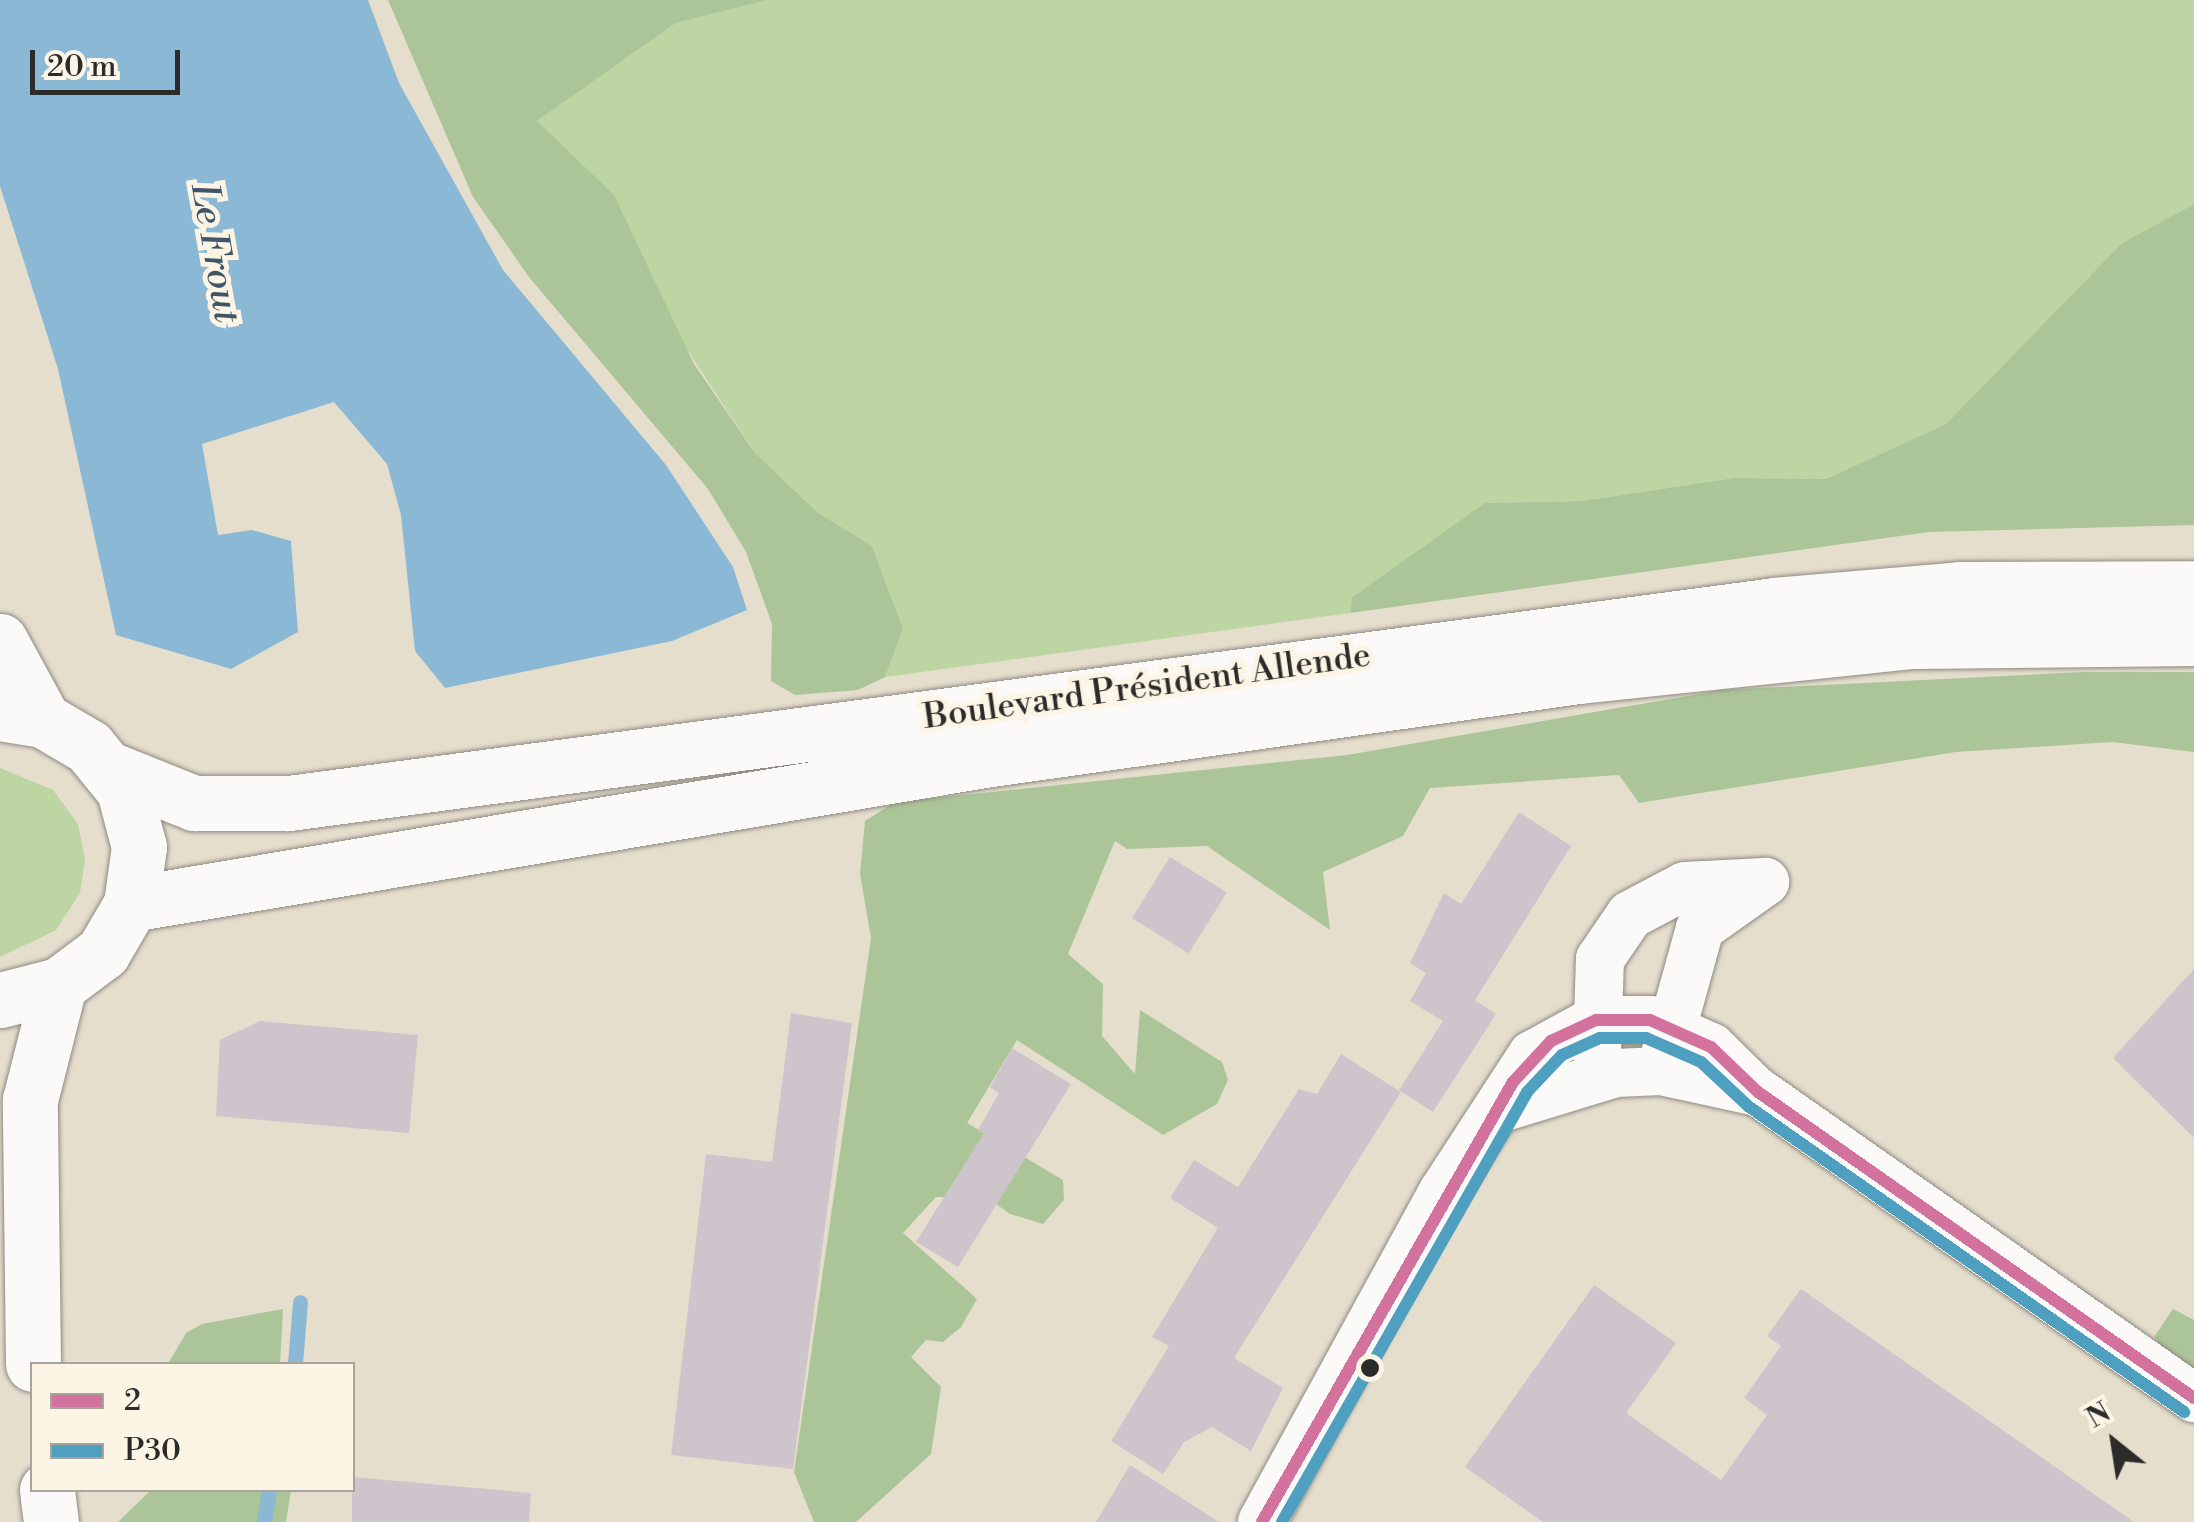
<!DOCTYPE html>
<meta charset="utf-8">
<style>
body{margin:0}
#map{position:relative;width:2194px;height:1522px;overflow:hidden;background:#e5decd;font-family:"Libre Bodoni",serif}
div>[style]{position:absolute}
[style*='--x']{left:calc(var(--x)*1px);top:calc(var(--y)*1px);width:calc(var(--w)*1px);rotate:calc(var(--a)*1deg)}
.green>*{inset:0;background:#bcd5a2}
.forest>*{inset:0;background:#abc598}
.water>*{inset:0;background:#8bb8d5}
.stream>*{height:15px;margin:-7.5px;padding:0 7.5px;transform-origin:7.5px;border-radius:7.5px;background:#8bb8d5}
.building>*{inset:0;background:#cdc5cb;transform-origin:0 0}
.roads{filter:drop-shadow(0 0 2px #8e8a82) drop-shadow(0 0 2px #8e8a82)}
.street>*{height:48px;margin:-24px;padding:0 24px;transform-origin:24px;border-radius:24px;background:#fbfaf8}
.secondary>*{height:55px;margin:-27.5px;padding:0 27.5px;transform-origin:27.5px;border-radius:27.5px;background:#fbfaf8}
.primary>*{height:55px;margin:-27.5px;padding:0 27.5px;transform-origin:27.5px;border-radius:27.5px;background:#fbfaf8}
.bus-1>*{height:12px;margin:-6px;padding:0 6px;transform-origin:6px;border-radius:6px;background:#d4729e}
.bus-2>*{height:12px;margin:-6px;padding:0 6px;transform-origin:6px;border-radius:6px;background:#4e9fc0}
.dots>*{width:28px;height:28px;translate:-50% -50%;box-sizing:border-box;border:5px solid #fcf5e5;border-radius:50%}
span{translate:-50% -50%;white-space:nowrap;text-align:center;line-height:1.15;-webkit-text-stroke:10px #fcf5e5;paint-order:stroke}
.street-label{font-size:35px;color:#2b2b2b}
.water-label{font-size:38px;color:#3f5668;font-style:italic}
.legend{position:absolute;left:30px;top:1362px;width:325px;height:130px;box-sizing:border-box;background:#fcf5e5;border:2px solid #a8a49b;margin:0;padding:12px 18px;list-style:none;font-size:30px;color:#2b2b2b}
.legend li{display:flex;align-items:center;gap:20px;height:50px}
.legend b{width:50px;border:2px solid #a8a49b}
.north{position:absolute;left:2064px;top:1392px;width:100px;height:100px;-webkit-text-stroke:8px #fcf5e5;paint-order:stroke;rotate:330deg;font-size:28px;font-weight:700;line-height:40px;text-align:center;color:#2b2b2b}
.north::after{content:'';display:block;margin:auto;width:35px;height:45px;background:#2b2b2b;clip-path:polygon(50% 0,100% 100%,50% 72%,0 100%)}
.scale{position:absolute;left:30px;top:50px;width:150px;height:45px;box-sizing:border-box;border:5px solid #2b2b2b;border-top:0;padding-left:12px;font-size:30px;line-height:35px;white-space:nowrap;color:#2b2b2b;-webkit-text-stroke:8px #fcf5e5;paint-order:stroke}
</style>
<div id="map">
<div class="green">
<i style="clip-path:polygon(768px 0,2194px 0,2194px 204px,2122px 243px,1946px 424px,1826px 479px,1734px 478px,1582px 501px,1485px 503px,1352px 597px,1350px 613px,885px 677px,903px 629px,872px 546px,817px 512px,755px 453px,537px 121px,676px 23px)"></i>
<i style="clip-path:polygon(0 768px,53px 790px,78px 824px,85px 860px,80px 893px,56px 930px,0 957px)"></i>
</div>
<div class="forest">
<i style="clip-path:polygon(388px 0,768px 0,676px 23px,537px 121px,614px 195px,694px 364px,755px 453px,817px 512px,872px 546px,903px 629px,885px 677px,858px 690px,795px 695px,771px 681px,772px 624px,746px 552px,708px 489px,529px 277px,473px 197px)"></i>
<i style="clip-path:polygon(2194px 204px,2194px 525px,1929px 532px,1350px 613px,1352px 597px,1485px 503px,1582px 501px,1734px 478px,1826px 479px,1946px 424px,2122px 243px)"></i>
<i style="clip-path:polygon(2084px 672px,2194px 672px,2194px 752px,2112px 742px,1956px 752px,1639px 803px,1619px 775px,1430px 788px,1403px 836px,1323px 872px,1330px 930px,1207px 846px,1127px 849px,1115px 841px,1068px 954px,1103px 984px,1102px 1036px,1135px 1074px,1140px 1010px,1222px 1062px,1228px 1080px,1217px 1104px,1163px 1135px,1017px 1040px,967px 1123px,1063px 1180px,1064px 1200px,1043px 1224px,1010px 1214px,968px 1184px,958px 1197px,936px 1197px,903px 1233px,977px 1299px,961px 1327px,943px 1342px,926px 1340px,911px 1357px,941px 1387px,931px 1454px,856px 1522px,814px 1522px,794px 1472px,871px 938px,860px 874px,865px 821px,895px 802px,1347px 755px,1722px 690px)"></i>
<i style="clip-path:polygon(283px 1309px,280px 1364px,168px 1364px,186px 1333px,202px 1324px)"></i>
<i style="clip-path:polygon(2173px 1309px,2194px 1320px,2194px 1385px,2154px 1337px)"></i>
<i style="clip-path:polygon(151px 1490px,291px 1490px,286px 1522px,118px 1522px)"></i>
</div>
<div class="water">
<i style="clip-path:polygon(0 0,368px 0,399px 83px,503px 270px,666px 465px,733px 567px,747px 610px,672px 641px,445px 688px,415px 651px,401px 515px,387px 464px,334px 402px,202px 444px,218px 535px,252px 530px,291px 541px,298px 632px,231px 669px,116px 635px,58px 369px,0 186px)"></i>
</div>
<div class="stream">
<i style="--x:295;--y:1364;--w:62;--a:-85.4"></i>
<i style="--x:264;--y:1522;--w:32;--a:-81"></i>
</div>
<div class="building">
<i style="clip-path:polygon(1519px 812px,1571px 846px,1475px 1000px,1496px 1014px,1433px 1112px,1399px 1090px,1443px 1021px,1410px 1001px,1426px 973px,1410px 963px,1444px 893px,1461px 904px)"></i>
<i style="left:1170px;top:857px;width:67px;height:72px;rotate:32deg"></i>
<i style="clip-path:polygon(2194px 969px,2194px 1138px,2113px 1058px)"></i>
<i style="clip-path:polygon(791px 1013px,852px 1023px,793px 1469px,671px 1455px,706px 1154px,772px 1162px)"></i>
<i style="clip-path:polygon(260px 1021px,418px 1035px,409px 1133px,216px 1116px,220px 1040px)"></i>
<i style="clip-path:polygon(1012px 1048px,1071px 1084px,958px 1267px,916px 1242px,984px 1133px,978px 1130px,999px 1093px,990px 1087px)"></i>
<i style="clip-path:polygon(1341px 1054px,1401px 1092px,1234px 1358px,1283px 1388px,1251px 1451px,1212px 1427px,1184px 1442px,1163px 1474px,1111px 1441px,1169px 1346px,1152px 1337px,1218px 1228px,1170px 1198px,1194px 1160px,1238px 1187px,1299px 1089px,1317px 1094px)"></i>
<i style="clip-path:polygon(1594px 1285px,1676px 1343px,1626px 1413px,1721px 1480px,1767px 1415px,1744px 1398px,1781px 1346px,1767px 1336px,1801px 1289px,2134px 1522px,1543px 1522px,1465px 1467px)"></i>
<i style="clip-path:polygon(1130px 1465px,1219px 1522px,1096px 1522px)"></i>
<i style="clip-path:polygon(352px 1477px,531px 1493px,529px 1522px,352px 1522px)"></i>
</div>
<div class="roads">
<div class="street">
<i style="--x:1597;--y:1053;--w:94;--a:-88.2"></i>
<i style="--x:1600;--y:959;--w:53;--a:-55.7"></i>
<i style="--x:1630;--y:915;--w:62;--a:-27.8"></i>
<i style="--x:1685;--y:886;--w:80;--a:-2.9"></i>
<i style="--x:1664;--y:1058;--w:135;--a:-74.5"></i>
<i style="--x:1700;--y:928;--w:80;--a:-35.3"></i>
<i style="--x:1498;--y:1109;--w:123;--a:-17"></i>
<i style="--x:1616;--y:1073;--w:45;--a:-2.5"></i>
<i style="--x:1661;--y:1071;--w:99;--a:12.2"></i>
<i style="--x:1758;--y:1092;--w:533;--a:35.06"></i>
<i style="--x:1262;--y:1522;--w:375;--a:-61.3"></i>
<i style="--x:1442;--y:1193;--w:165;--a:-56.9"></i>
<i style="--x:1532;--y:1055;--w:73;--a:-28.7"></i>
<i style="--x:1596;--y:1020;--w:54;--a:0"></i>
<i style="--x:1650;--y:1020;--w:67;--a:23.9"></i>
<i style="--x:1711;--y:1047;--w:62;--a:44.3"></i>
</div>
<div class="secondary">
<i style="--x:33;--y:1364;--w:264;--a:-90.7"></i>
<i style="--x:30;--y:1100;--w:119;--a:-75.8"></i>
<i style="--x:47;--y:1490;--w:32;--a:83"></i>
</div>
<div class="primary">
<i style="--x:0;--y:641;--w:90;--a:61.4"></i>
<i style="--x:0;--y:713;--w:44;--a:9.2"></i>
<i style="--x:43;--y:720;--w:53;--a:30.4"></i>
<i style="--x:89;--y:747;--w:55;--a:50.9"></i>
<i style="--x:124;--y:790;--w:59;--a:75.3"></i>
<i style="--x:139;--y:847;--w:58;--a:98"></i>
<i style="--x:131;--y:904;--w:56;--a:120.3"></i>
<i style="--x:103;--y:952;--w:55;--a:143.1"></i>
<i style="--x:59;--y:985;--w:61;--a:165.7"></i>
<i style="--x:109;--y:769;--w:92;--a:21.8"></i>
<i style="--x:194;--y:803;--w:95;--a:0"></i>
<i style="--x:289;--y:803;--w:1498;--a:-7.59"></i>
<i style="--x:1774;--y:605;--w:187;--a:-4.9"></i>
<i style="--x:1960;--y:589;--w:234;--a:-0.2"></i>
<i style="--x:131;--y:904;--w:865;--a:-9.58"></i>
<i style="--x:984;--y:760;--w:601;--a:-8.04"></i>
<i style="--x:1579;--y:676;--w:335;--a:-6"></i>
<i style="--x:1912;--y:641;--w:282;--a:-0.6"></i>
</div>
</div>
<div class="bus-1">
<i style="--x:1262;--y:1522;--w:507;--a:-60.3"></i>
<i style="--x:1513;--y:1082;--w:56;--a:-47.2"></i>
<i style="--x:1551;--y:1041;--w:50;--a:-25"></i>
<i style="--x:1596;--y:1020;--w:54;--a:0"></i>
<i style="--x:1650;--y:1020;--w:67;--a:23.9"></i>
<i style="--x:1711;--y:1047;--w:65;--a:43.8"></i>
<i style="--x:1758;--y:1092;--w:533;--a:35.06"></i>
</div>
<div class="bus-2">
<i style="--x:1282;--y:1522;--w:495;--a:-60.3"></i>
<i style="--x:1527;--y:1092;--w:51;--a:-46.6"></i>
<i style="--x:1562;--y:1055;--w:42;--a:-24.1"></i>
<i style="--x:1600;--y:1038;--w:46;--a:0"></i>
<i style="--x:1646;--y:1038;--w:60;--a:23.6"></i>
<i style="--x:1701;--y:1062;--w:64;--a:43.1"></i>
<i style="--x:1748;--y:1106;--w:533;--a:35.06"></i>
</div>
<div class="dots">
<i style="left:1370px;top:1368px;background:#2b2b2b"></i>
</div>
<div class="street-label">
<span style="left:1147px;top:687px;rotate:-8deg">Boulevard Président Allende</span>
</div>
<div class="water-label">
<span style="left:215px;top:253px;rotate:80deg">Le Frout</span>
</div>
<ul class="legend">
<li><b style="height:12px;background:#d4729e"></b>2</li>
<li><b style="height:12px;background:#4e9fc0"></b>P30</li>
</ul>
<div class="north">N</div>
<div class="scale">20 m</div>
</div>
